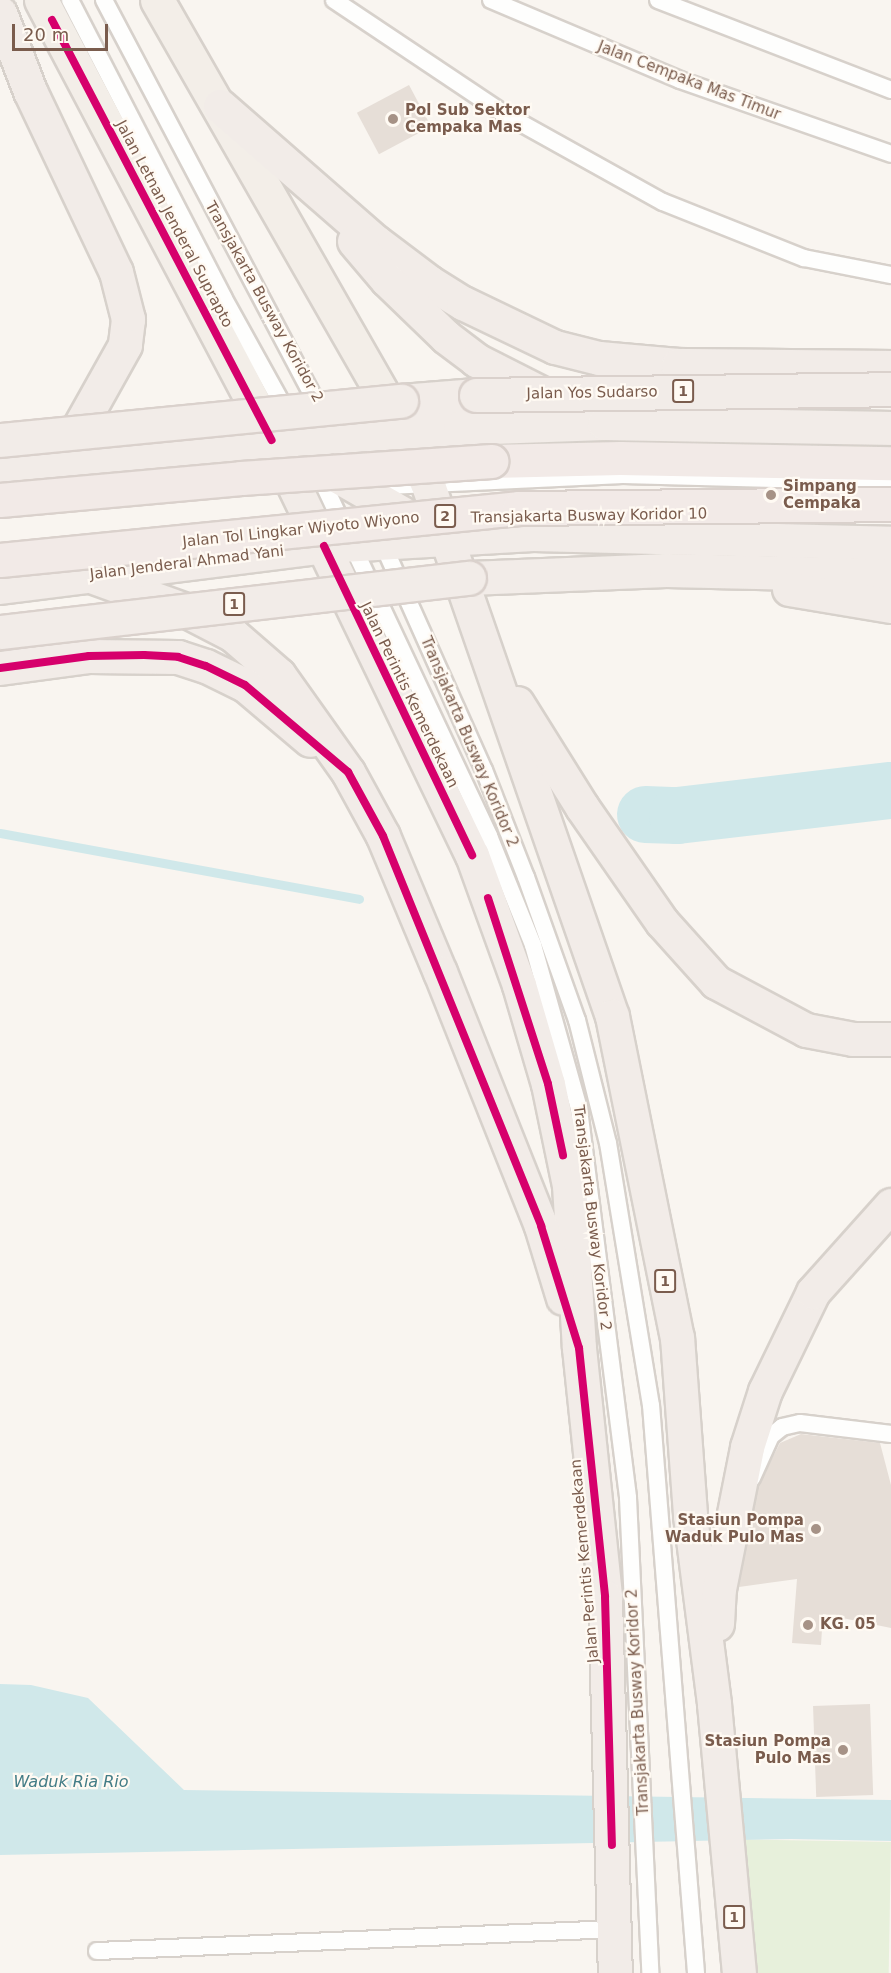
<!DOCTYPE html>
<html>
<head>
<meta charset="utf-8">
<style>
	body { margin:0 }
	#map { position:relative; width:891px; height:1973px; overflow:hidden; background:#f9f5f0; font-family:"DejaVu Sans",sans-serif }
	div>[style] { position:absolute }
	.green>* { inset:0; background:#e7f0db; transform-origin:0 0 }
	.water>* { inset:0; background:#d0e8ea }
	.stream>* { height:9px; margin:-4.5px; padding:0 4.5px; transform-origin:4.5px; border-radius:4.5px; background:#d0e8ea }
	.river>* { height:57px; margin:-28.5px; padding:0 28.5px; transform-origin:28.5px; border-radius:28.5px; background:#d0e8ea }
	.building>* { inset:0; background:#e6ded7; transform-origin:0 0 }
	.roads { filter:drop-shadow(2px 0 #d7d1cb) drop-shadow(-2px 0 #d7d1cb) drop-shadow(0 2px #d7d1cb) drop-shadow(0 -2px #d7d1cb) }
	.service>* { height:16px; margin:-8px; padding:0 8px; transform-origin:8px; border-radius:8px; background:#fefefd }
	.primary>* { height:33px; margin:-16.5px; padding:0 16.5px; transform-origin:16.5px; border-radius:16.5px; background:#f3eee8 }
	.trunk>* { height:33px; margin:-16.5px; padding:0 16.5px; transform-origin:16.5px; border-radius:16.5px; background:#f2ece8 }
	.motorway>* { height:33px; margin:-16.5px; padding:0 16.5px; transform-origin:16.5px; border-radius:16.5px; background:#f2eae7 }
	.bridges { filter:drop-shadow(2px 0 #dad1cc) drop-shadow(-2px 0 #dad1cc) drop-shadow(0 2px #dad1cc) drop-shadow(0 -2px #dad1cc) }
	.trunk-bridge>* { height:33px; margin:-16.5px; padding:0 16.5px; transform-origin:16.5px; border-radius:16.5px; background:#f2ece8 }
	.motorway-bridge>* { height:33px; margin:-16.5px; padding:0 16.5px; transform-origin:16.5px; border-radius:16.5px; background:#f2eae7 }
	.cycleway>* { height:8px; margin:-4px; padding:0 4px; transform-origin:4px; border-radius:4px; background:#d6006c }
	.dots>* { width:16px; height:16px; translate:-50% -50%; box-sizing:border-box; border:3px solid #fffaf3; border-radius:50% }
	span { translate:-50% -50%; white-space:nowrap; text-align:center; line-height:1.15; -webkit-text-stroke:4.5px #fffaf3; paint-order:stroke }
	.shield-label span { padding:2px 4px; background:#fffaf3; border:2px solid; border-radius:4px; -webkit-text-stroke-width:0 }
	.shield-label { font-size:14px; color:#7a5c4d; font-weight:700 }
	.street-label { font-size:15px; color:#7a5c4d }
	.poi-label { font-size:15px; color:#7a5c4d; font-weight:700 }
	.left { translate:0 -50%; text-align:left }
	.right { translate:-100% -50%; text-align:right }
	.water-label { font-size:16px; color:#437c86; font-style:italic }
	.scale { position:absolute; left:12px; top:24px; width:96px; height:27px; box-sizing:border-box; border:3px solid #7a5c4d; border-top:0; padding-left:8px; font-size:18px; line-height:21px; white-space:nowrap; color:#7a5c4d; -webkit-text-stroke:4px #fffaf3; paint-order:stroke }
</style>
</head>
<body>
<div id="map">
	<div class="green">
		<i style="left:726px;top:1839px;width:165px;height:135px;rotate:1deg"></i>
	</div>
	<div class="water">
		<i style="clip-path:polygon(0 1684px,31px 1685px,88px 1698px,184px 1790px,891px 1800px,891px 1841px,791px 1839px,0 1855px)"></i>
	</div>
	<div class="stream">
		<i style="left:0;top:833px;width:365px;rotate:10.4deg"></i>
	</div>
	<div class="river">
		<i style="left:645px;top:814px;width:32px;rotate:2deg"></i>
		<i style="left:677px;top:815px;width:215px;rotate:-6.7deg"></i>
	</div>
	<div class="building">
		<i style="left:409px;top:85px;width:47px;height:59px;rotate:62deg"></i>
		<i style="clip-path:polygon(801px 1434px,880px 1443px,891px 1485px,891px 1628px,823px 1614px,821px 1645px,792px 1643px,797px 1579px,739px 1587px,758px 1486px,780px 1443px)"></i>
		<i style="left:870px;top:1704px;width:91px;height:57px;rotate:88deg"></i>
	</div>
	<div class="roads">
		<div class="service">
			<i style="left:70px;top:0;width:334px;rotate:62.7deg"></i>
			<i style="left:223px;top:297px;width:136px;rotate:61deg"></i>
			<i style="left:104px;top:0;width:536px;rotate:62.19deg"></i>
			<i style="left:334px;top:0;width:201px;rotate:33.8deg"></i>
			<i style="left:501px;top:112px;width:185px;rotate:29.1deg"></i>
			<i style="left:663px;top:202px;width:152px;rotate:21.7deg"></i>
			<i style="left:804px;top:258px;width:89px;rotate:11.1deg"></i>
			<i style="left:491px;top:0;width:205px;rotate:22.9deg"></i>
			<i style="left:680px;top:80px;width:224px;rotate:19.3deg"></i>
			<i style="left:658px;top:0;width:250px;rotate:21.1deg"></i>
			<i style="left:316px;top:468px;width:407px;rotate:64.8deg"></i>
			<i style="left:489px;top:836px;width:118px;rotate:68deg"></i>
			<i style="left:533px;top:945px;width:170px;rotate:74.3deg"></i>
			<i style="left:579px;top:1109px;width:392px;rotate:82.8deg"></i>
			<i style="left:628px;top:1498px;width:476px;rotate:87.3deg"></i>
			<i style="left:366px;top:487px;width:257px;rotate:-2.7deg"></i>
			<i style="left:623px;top:475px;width:268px;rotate:1.5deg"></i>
			<i style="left:381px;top:540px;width:252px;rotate:65.9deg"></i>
			<i style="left:484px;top:770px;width:115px;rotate:68.6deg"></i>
			<i style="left:526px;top:877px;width:152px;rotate:70.4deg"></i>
			<i style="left:577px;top:1020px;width:127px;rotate:75.9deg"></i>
			<i style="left:608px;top:1143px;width:266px;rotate:80.7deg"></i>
			<i style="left:651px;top:1405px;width:570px;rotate:85.47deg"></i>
			<i style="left:752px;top:1478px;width:46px;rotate:-65.7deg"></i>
			<i style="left:771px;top:1436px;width:14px;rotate:-39deg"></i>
			<i style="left:782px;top:1427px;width:18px;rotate:-13deg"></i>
			<i style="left:800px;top:1423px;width:92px;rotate:6.9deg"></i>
			<i style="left:97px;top:1951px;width:518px;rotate:-2.43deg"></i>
		</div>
		<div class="primary">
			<i style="left:41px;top:0;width:496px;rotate:62.2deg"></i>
			<i style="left:157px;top:0;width:490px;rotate:60.2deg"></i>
		</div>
		<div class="trunk">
			<i style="left:0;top:13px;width:84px;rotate:69deg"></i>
			<i style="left:30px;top:91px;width:200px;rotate:64.6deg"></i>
			<i style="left:116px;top:272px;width:49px;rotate:75.7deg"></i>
			<i style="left:128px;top:319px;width:26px;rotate:97deg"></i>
			<i style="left:125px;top:345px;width:125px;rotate:119.2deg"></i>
			<i style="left:220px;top:106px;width:207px;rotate:41.1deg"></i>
			<i style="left:376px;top:242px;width:66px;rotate:37deg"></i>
			<i style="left:429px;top:282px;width:40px;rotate:32deg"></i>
			<i style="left:463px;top:303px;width:102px;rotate:25.6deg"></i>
			<i style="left:555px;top:347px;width:45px;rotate:14deg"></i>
			<i style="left:599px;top:358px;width:79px;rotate:5.1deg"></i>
			<i style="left:678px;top:365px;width:213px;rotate:0.5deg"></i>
			<i style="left:354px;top:241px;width:51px;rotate:49.8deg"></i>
			<i style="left:387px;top:280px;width:82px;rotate:44deg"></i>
			<i style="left:446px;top:337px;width:38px;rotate:37deg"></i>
			<i style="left:476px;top:360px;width:84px;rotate:26.9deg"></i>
			<i style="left:401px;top:401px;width:75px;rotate:-4.6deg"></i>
			<i style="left:403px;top:431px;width:60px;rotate:65.2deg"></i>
			<i style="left:428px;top:485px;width:562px;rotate:70.89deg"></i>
			<i style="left:612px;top:1016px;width:328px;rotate:78.6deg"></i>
			<i style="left:677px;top:1337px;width:179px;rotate:85.8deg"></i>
			<i style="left:690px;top:1516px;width:190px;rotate:82.7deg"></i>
			<i style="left:714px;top:1704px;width:270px;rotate:84.7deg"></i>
			<i style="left:272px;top:440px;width:461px;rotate:64.3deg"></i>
			<i style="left:472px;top:855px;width:138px;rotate:70.1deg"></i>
			<i style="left:519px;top:985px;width:103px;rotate:73.7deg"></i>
			<i style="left:548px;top:1084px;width:103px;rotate:78.3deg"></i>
			<i style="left:569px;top:1185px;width:163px;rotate:86.5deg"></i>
			<i style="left:579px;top:1348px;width:250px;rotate:84deg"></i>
			<i style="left:605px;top:1597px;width:376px;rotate:88.5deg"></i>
			<i style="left:320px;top:466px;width:122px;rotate:29.9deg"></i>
			<i style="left:0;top:467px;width:264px;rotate:-5.6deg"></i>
			<i style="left:263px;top:441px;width:197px;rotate:-3.8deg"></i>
			<i style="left:460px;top:428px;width:144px;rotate:-2deg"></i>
			<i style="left:604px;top:423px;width:287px;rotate:1deg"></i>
			<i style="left:88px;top:575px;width:103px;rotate:19.8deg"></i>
			<i style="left:185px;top:610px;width:54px;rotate:27.5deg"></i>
			<i style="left:233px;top:635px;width:61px;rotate:41deg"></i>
			<i style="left:279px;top:675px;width:119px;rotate:54.6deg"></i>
			<i style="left:348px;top:772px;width:73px;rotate:61.3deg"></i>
			<i style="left:383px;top:836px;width:147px;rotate:67.3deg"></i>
			<i style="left:440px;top:972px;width:273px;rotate:68.3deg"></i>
			<i style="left:541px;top:1226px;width:75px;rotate:73deg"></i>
			<i style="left:469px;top:578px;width:197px;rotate:-2.3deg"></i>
			<i style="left:666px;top:570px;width:225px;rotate:1.3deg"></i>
			<i style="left:0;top:587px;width:327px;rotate:-7.2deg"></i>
			<i style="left:324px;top:546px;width:209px;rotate:-3.3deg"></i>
			<i style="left:533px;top:534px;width:358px;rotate:1.4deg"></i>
			<i style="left:789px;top:589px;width:103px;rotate:9.5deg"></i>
			<i style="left:0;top:668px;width:90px;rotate:-7.7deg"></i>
			<i style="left:89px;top:656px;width:89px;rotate:0.6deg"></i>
			<i style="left:178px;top:657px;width:29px;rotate:18deg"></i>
			<i style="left:206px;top:666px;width:43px;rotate:26deg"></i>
			<i style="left:245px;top:685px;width:85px;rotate:40.2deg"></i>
			<i style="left:517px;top:703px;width:123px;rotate:58deg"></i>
			<i style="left:582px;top:807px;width:140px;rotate:55.2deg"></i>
			<i style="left:662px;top:922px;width:81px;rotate:48deg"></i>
			<i style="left:716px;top:982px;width:102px;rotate:28.1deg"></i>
			<i style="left:806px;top:1030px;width:48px;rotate:10.8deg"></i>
			<i style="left:853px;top:1039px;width:38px"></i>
			<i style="left:717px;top:1624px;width:35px;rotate:-87deg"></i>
			<i style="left:719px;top:1589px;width:145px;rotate:-78.8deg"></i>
			<i style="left:747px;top:1447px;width:59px;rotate:-72.2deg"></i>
			<i style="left:765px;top:1391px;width:110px;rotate:-64.1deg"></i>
			<i style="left:813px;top:1292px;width:117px;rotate:-48.1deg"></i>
		</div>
		<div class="motorway">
			<i style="left:491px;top:461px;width:129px;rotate:-1.3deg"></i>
			<i style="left:620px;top:458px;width:271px;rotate:1.1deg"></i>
		</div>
	</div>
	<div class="bridges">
		<div class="trunk-bridge">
			<i style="left:476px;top:395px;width:415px;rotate:-0.8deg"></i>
			<i style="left:0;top:440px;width:403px;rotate:-5.6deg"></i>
			<i style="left:0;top:632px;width:472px;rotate:-6.6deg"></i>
		</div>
		<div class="motorway-bridge">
			<i style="left:0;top:500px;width:242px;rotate:-5.2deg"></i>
			<i style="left:241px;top:478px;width:251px;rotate:-3.9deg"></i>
			<i style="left:0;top:560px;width:522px;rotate:-5.72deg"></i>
			<i style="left:519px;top:508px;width:372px;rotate:-0.6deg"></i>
		</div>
	</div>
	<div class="cycleway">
		<i style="left:52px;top:20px;width:474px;rotate:62.4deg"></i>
		<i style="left:324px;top:546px;width:343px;rotate:64.4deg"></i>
		<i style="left:0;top:668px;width:90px;rotate:-7.7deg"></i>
		<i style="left:89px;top:656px;width:55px;rotate:-1deg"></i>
		<i style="left:144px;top:655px;width:34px;rotate:3deg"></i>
		<i style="left:178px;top:657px;width:29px;rotate:18deg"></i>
		<i style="left:206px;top:666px;width:43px;rotate:26deg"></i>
		<i style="left:245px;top:685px;width:135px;rotate:40.2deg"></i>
		<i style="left:348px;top:772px;width:73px;rotate:61.3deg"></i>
		<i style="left:383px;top:836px;width:421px;rotate:67.9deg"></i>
		<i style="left:541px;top:1226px;width:128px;rotate:72.7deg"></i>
		<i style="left:579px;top:1348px;width:250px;rotate:84deg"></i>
		<i style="left:605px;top:1597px;width:248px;rotate:88.4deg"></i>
		<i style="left:488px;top:898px;width:195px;rotate:72.1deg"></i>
		<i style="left:548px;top:1084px;width:73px;rotate:78.1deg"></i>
	</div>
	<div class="dots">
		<i style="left:393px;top:119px;background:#a69286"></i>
		<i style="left:771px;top:495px;background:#a69286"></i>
		<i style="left:816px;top:1529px;background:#a69286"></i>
		<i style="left:808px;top:1625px;background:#a69286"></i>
		<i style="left:843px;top:1750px;background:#a69286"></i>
	</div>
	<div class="shield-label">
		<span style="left:683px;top:391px">1</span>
		<span style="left:445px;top:516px">2</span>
		<span style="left:234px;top:604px">1</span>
		<span style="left:665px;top:1281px">1</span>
		<span style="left:734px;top:1917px">1</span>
	</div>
	<div class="street-label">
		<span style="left:689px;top:81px;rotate:21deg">Jalan Cempaka Mas Timur</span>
		<span style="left:174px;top:224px;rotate:62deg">Jalan Letnan Jenderal Suprapto</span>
		<span style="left:264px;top:302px;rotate:61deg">Transjakarta Busway Koridor 2</span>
		<span style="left:592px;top:393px;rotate:-1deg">Jalan Yos Sudarso</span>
		<span style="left:589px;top:516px;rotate:-1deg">Transjakarta Busway Koridor 10</span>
		<span style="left:301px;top:530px;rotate:-6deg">Jalan Tol Lingkar Wiyoto Wiyono</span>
		<span style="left:187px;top:563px;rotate:-7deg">Jalan Jenderal Ahmad Yani</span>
		<span style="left:409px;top:695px;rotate:64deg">Jalan Perintis Kemerdekaan</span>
		<span style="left:469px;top:742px;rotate:67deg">Transjakarta Busway Koridor 2</span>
		<span style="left:592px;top:1218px;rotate:83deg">Transjakarta Busway Koridor 2</span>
		<span style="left:585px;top:1561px;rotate:-95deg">Jalan Perintis Kemerdekaan</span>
		<span style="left:638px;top:1702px;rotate:-93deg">Transjakarta Busway Koridor 2</span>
	</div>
	<div class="poi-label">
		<span class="left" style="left:405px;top:119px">Pol Sub Sektor<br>Cempaka Mas</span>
		<span class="left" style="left:783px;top:495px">Simpang<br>Cempaka</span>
		<span class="right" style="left:804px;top:1529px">Stasiun Pompa<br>Waduk Pulo Mas</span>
		<span class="left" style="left:820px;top:1625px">KG. 05</span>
		<span class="right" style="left:831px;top:1750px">Stasiun Pompa<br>Pulo Mas</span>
	</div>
	<div class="water-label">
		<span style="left:71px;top:1782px">Waduk Ria Rio</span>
	</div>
	<div class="scale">20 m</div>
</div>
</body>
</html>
